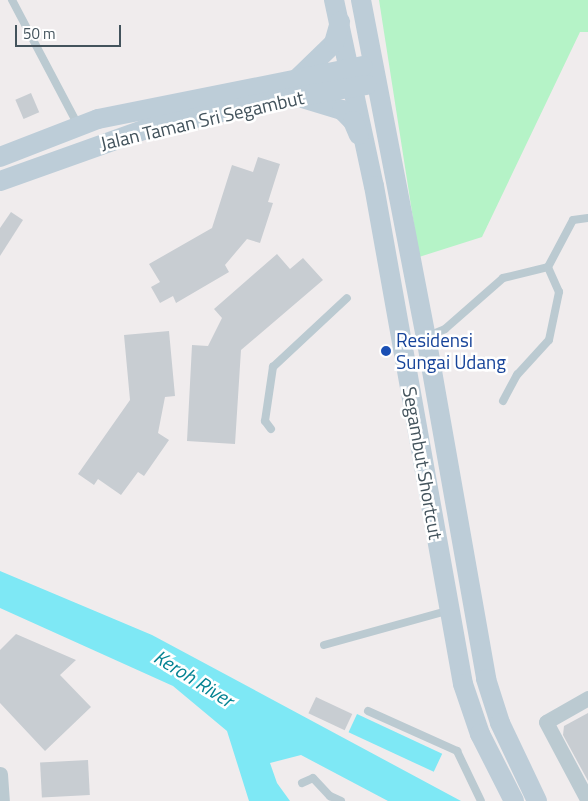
<!DOCTYPE html>
<html>
<head>
<meta charset="utf-8">
<style>
	body { margin:0 }
	#map { position:relative; width:588px; height:801px; overflow:hidden; background:#f0eced; font-family:"Titillium Web",sans-serif }
	div>[style] { position:absolute }
	.green>* { inset:0; background:#b5f3c7 }
	.water>* { inset:0; background:#7ee8f5; transform-origin:0 0 }
	.building>* { inset:0; background:#c8cdd2; transform-origin:0 0 }
	.lane>* { height:8px; margin:-4px; padding:0 4px; transform-origin:4px; border-radius:4px; background:#bbcad1 }
	.street>* { height:15px; margin:-7.5px; padding:0 7.5px; transform-origin:7.5px; border-radius:7.5px; background:#bbcad1 }
	.secondary>* { height:20px; margin:-10px; padding:0 10px; transform-origin:10px; border-radius:10px; background:#bdcdd8 }
	.dots>* { width:14px; height:14px; translate:-50% -50%; box-sizing:border-box; border:2px solid #fff; border-radius:50% }
	span { translate:-50% -50%; white-space:nowrap; text-align:center; line-height:1.15; -webkit-text-stroke:5px #fff; paint-order:stroke }
	.street-label { font-size:19px; color:#43535c }
	.transit-label { font-size:19px; color:#164399 }
	.left { translate:0 -50%; text-align:left }
	.water-label { font-size:20px; color:#038392; font-style:italic }
	.scale { position:absolute; left:15px; top:25px; width:106px; height:22px; box-sizing:border-box; border:2px solid #43535c; border-top:0; padding-left:6px; font-size:15px; line-height:18px; white-space:nowrap; color:#43535c; -webkit-text-stroke:4px #fff; paint-order:stroke }
</style>
</head>
<body>
<div id="map">
	<div class="green">
		<i style="clip-path:polygon(379px 0,588px 0,588px 32px,580px 32px,482px 237px,419px 257px)"></i>
	</div>
	<div class="water">
		<i style="clip-path:polygon(0 571px,152px 635px,461px 801px,388px 801px,301px 755px,270px 763px,277px 783px,290px 801px,249px 801px,227px 731px,173px 686px,0 608px)"></i>
		<i style="left:357px;top:714px;width:94px;height:20px;rotate:25deg"></i>
	</div>
	<div class="building">
		<i style="left:31px;top:93px;width:21px;height:17px;rotate:67deg"></i>
		<i style="clip-path:polygon(258px 157px,280px 164px,268px 202px,273px 203px,260px 243px,247px 239px,225px 265px,229px 272px,176px 303px,173px 296px,160px 303px,151px 287px,160px 282px,149px 264px,212px 228px,232px 165px,253px 172px)"></i>
		<i style="clip-path:polygon(11px 212px,23px 220px,0 256px,0 228px)"></i>
		<i style="clip-path:polygon(277px 254px,290px 269px,303px 258px,323px 280px,241px 350px,235px 444px,187px 441px,192px 345px,208px 346px,222px 318px,214px 309px)"></i>
		<i style="clip-path:polygon(169px 331px,175px 396px,165px 397px,158px 433px,169px 440px,144px 476px,138px 472px,121px 495px,98px 479px,94px 485px,78px 474px,130px 400px,124px 335px)"></i>
		<i style="clip-path:polygon(16px 634px,76px 660px,60px 675px,91px 707px,45px 751px,0 703px,0 650px)"></i>
		<i style="left:316px;top:697px;width:40px;height:18px;rotate:25deg"></i>
		<i style="clip-path:polygon(588px 713px,588px 781px,563px 735px,564px 726px)"></i>
		<i style="left:88px;top:760px;width:35px;height:48px;rotate:87deg"></i>
	</div>
	<div class="lane">
		<i style="left:12px;top:0;width:141px;rotate:62.2deg"></i>
		<i style="left:428px;top:336px;width:18px;rotate:-22deg"></i>
		<i style="left:445px;top:329px;width:77px;rotate:-41.3deg"></i>
		<i style="left:503px;top:278px;width:46px;rotate:-13.7deg"></i>
		<i style="left:548px;top:267px;width:53px;rotate:-62deg"></i>
		<i style="left:573px;top:220px;width:15px;rotate:-8deg"></i>
		<i style="left:503px;top:401px;width:30px;rotate:-62deg"></i>
		<i style="left:517px;top:375px;width:47px;rotate:-47.6deg"></i>
		<i style="left:549px;top:340px;width:49px;rotate:-78.2deg"></i>
		<i style="left:559px;top:292px;width:27px;rotate:-114deg"></i>
		<i style="left:271px;top:429px;width:10px;rotate:-127deg"></i>
		<i style="left:265px;top:421px;width:55px;rotate:-81.6deg"></i>
		<i style="left:273px;top:367px;width:101px;rotate:-43deg"></i>
		<i style="left:324px;top:645px;width:131px;rotate:-15.5deg"></i>
		<i style="left:368px;top:711px;width:98px;rotate:24.2deg"></i>
		<i style="left:457px;top:751px;width:55px;rotate:64.4deg"></i>
		<i style="left:302px;top:783px;width:12px;rotate:-24deg"></i>
		<i style="left:313px;top:778px;width:25px;rotate:47deg"></i>
		<i style="left:330px;top:796px;width:12px;rotate:24deg"></i>
	</div>
	<div class="street">
		<i style="left:588px;top:698px;width:48px;rotate:150.3deg"></i>
		<i style="left:546px;top:722px;width:89px;rotate:62deg"></i>
		<i style="left:0;top:774px;width:27px;rotate:86deg"></i>
	</div>
	<div class="secondary">
		<i style="left:334px;top:0;width:190px;rotate:77.9deg"></i>
		<i style="left:374px;top:186px;width:506px;rotate:79.87deg"></i>
		<i style="left:463px;top:684px;width:53px;rotate:71.2deg"></i>
		<i style="left:480px;top:734px;width:75px;rotate:63.1deg"></i>
		<i style="left:361px;top:0;width:343px;rotate:79.1deg"></i>
		<i style="left:426px;top:337px;width:347px;rotate:80deg"></i>
		<i style="left:486px;top:679px;width:46px;rotate:72.3deg"></i>
		<i style="left:500px;top:723px;width:86px;rotate:64.6deg"></i>
		<i style="left:296px;top:80px;width:53px;rotate:-44.2deg"></i>
		<i style="left:334px;top:43px;width:22px;rotate:-74deg"></i>
		<i style="left:302px;top:98px;width:42px;rotate:16.7deg"></i>
		<i style="left:342px;top:110px;width:16px;rotate:45deg"></i>
		<i style="left:353px;top:121px;width:15px;rotate:67deg"></i>
		<i style="left:0;top:157px;width:105px;rotate:-21.2deg"></i>
		<i style="left:98px;top:119px;width:270px;rotate:-11.3deg"></i>
		<i style="left:0;top:181px;width:155px;rotate:-19.6deg"></i>
		<i style="left:146px;top:129px;width:129px;rotate:-12.5deg"></i>
		<i style="left:272px;top:101px;width:96px;rotate:-9.6deg"></i>
	</div>
	<div class="dots">
		<i style="left:386px;top:351px;background:#1a4fb4"></i>
	</div>
	<div class="street-label">
		<span style="left:202px;top:120px;rotate:-13deg">Jalan Taman Sri Segambut</span>
		<span style="left:423px;top:463px;rotate:80deg">Segambut Shortcut</span>
	</div>
	<div class="transit-label">
		<span class="left" style="left:396px;top:351px">Residensi<br>Sungai Udang</span>
	</div>
	<div class="water-label">
		<span style="left:194px;top:678px;rotate:32deg">Keroh River</span>
	</div>
	<div class="scale">50 m</div>
</div>
</body>
</html>
